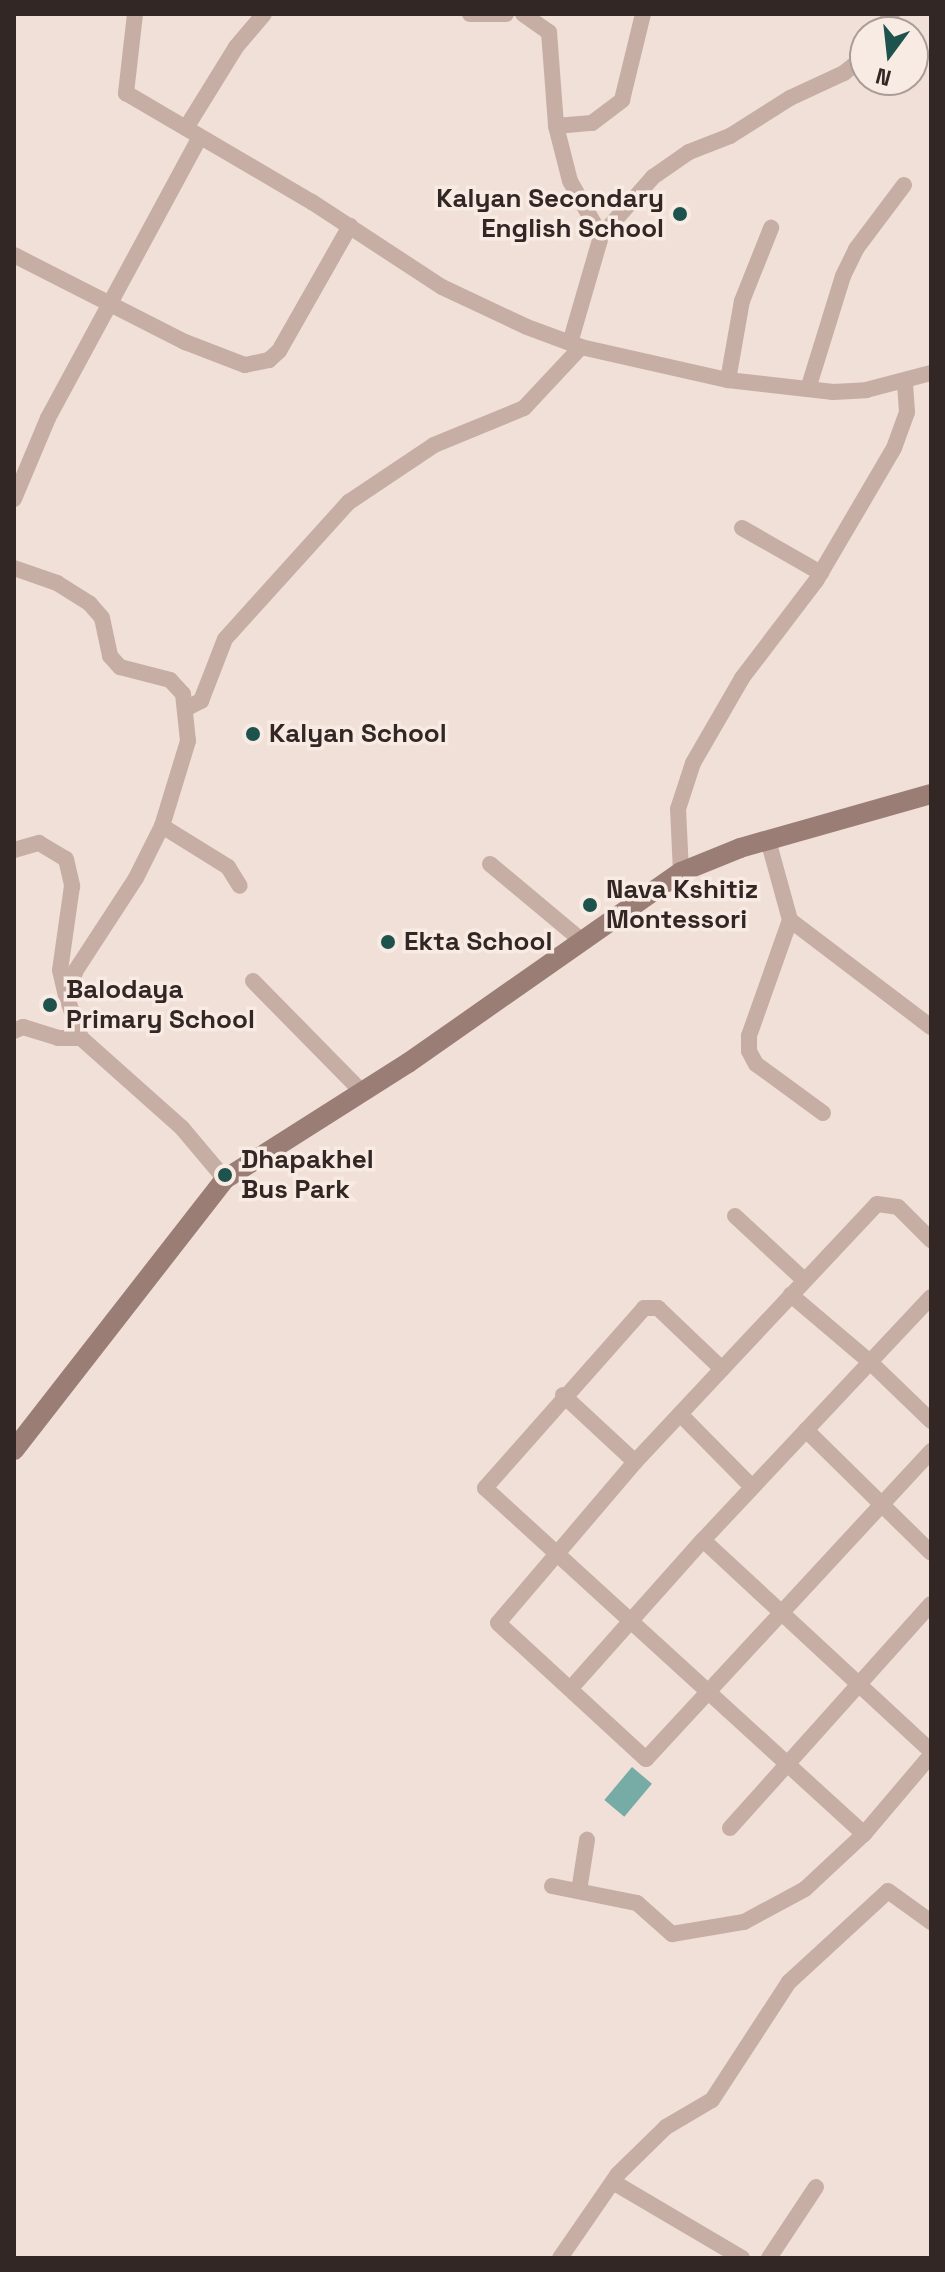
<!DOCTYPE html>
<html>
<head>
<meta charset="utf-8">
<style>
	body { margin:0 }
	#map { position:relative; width:945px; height:2272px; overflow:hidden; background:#f0e0d7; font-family:"Space Grotesk",sans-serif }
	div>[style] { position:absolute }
	.water>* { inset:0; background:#77aba6; transform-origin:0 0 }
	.minor>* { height:16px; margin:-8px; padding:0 8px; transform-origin:8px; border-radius:8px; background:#c7aea4 }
	.secondary>* { height:20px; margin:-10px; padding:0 10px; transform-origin:10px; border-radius:10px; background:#9a7d75 }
	.dots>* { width:22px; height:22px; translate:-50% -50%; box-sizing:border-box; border:4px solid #f8ebe3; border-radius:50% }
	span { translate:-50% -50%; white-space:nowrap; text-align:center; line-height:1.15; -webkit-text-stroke:7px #f8ebe3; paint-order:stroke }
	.poi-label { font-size:26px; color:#322725; font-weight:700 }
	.right { translate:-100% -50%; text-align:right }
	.left { translate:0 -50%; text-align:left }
	.frame { position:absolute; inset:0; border:16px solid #322725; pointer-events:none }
	.north { position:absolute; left:849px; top:16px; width:80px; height:80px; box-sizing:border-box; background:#f8ebe3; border:2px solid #a99d97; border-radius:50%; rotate:195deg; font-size:22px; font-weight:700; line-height:32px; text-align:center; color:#322725 }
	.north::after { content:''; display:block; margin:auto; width:28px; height:36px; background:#1d524d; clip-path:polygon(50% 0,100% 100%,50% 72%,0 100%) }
</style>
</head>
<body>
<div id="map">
	<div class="water">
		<i style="left:632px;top:1767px;width:26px;height:43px;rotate:40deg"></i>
	</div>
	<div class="minor">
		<i style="left:135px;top:14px;width:80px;rotate:96.5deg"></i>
		<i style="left:126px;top:93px;width:216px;rotate:30.4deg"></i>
		<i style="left:312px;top:202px;width:155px;rotate:33.2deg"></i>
		<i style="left:442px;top:287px;width:94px;rotate:25.2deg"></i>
		<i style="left:527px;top:327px;width:58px;rotate:20.3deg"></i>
		<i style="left:581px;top:347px;width:151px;rotate:12.7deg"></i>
		<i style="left:728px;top:380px;width:106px;rotate:6.5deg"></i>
		<i style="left:833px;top:392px;width:33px;rotate:-3deg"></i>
		<i style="left:866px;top:390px;width:67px;rotate:-14.7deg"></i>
		<i style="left:470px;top:14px;width:36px"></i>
		<i style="left:523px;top:14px;width:32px;rotate:35deg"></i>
		<i style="left:549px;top:32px;width:94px;rotate:85.7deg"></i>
		<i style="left:878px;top:32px;width:23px;rotate:-52deg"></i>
		<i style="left:186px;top:128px;width:95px;rotate:-58.3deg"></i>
		<i style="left:236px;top:47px;width:43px;rotate:-49.7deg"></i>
		<i style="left:601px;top:236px;width:63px;rotate:-119.4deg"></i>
		<i style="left:570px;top:181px;width:57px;rotate:-104.3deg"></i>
		<i style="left:556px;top:126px;width:36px;rotate:-5deg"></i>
		<i style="left:592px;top:123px;width:38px;rotate:-37deg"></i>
		<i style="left:622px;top:100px;width:89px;rotate:-76.3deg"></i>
		<i style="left:14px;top:255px;width:192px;rotate:27deg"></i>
		<i style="left:185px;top:342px;width:64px;rotate:21deg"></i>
		<i style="left:245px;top:365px;width:25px;rotate:-12deg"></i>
		<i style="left:269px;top:360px;width:13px;rotate:-42deg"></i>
		<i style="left:279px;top:351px;width:144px;rotate:-60.4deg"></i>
		<i style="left:570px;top:343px;width:111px;rotate:-73.8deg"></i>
		<i style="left:601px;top:236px;width:79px;rotate:-48.6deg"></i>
		<i style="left:653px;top:177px;width:44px;rotate:-34.8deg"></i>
		<i style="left:689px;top:152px;width:44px;rotate:-21.3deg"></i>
		<i style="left:730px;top:136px;width:71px;rotate:-32.3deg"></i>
		<i style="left:790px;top:98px;width:60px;rotate:-24.8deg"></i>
		<i style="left:844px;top:73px;width:27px;rotate:-39deg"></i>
		<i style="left:728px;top:380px;width:80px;rotate:-80deg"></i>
		<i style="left:742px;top:301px;width:79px;rotate:-68.3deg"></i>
		<i style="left:808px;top:389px;width:118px;rotate:-72.8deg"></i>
		<i style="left:843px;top:276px;width:30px;rotate:-64deg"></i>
		<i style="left:856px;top:249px;width:80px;rotate:-53.1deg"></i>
		<i style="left:14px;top:499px;width:88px;rotate:-67.2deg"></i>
		<i style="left:48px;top:418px;width:319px;rotate:-61.6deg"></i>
		<i style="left:742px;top:528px;width:91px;rotate:29.7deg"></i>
		<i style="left:14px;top:568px;width:46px;rotate:19.2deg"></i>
		<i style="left:57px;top:583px;width:39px;rotate:32deg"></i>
		<i style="left:90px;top:604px;width:18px;rotate:49deg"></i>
		<i style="left:102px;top:618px;width:39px;rotate:78deg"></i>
		<i style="left:110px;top:656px;width:15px;rotate:48deg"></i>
		<i style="left:120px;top:667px;width:52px;rotate:14.6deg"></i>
		<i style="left:170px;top:680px;width:19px;rotate:47deg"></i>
		<i style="left:183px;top:694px;width:47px;rotate:83.9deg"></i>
		<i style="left:188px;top:741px;width:89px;rotate:107deg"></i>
		<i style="left:162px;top:826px;width:58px;rotate:116.6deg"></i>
		<i style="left:136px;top:878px;width:110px;rotate:123.1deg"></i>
		<i style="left:76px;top:970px;width:27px;rotate:112deg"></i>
		<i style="left:66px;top:995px;width:46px;rotate:70.8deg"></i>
		<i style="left:81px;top:1038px;width:135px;rotate:41.7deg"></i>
		<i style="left:182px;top:1128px;width:67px;rotate:49.9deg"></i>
		<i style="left:187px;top:708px;width:16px;rotate:-27deg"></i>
		<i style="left:201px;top:701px;width:66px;rotate:-68.8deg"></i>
		<i style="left:225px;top:639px;width:185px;rotate:-47.9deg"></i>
		<i style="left:349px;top:502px;width:102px;rotate:-33.8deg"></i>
		<i style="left:434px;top:445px;width:97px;rotate:-22.3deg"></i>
		<i style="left:524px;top:408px;width:83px;rotate:-46.9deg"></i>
		<i style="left:162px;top:826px;width:78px;rotate:31.8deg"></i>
		<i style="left:228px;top:867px;width:22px;rotate:58deg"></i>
		<i style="left:768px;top:840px;width:83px;rotate:74.6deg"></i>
		<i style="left:14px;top:850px;width:26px;rotate:-16deg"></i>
		<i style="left:39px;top:843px;width:31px;rotate:31deg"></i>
		<i style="left:66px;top:859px;width:28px;rotate:77deg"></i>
		<i style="left:72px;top:886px;width:85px;rotate:98.1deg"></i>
		<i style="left:60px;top:970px;width:26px;rotate:77deg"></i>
		<i style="left:490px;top:864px;width:120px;rotate:39.9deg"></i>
		<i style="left:681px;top:872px;width:63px;rotate:-92.7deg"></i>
		<i style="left:678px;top:809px;width:48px;rotate:-71.9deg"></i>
		<i style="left:693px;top:763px;width:98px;rotate:-60deg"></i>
		<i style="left:742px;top:678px;width:122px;rotate:-52.7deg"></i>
		<i style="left:816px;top:581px;width:154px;rotate:-59.6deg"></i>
		<i style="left:894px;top:448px;width:38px;rotate:-70deg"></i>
		<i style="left:907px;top:412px;width:30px;rotate:-94deg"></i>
		<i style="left:790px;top:920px;width:123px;rotate:109.5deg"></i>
		<i style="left:749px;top:1036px;width:15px;rotate:90deg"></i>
		<i style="left:749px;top:1051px;width:15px;rotate:62deg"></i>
		<i style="left:756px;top:1064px;width:83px;rotate:36.2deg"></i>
		<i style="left:790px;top:920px;width:177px;rotate:37.2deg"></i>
		<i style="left:253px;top:981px;width:156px;rotate:45.5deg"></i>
		<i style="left:14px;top:1031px;width:10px;rotate:-24deg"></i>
		<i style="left:23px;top:1027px;width:37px;rotate:17deg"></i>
		<i style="left:58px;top:1038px;width:23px"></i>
		<i style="left:735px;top:1216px;width:94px;rotate:42.8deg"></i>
		<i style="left:931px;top:1297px;width:89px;rotate:133.2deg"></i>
		<i style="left:870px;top:1362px;width:85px;rotate:44deg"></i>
		<i style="left:722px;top:1369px;width:127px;rotate:133.1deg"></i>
		<i style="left:635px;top:1462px;width:211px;rotate:130.4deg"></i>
		<i style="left:498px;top:1623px;width:201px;rotate:42.6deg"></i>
		<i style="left:646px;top:1759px;width:420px;rotate:-47.2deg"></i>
		<i style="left:563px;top:1395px;width:98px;rotate:42.9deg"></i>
		<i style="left:680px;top:1414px;width:101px;rotate:45.4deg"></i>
		<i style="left:806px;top:1430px;width:175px;rotate:44.5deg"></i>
		<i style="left:703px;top:1540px;width:244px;rotate:-46.8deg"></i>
		<i style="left:870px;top:1362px;width:104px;rotate:-139.7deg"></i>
		<i style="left:571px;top:1688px;width:198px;rotate:-48.3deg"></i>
		<i style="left:703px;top:1540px;width:311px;rotate:42.8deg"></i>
		<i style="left:730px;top:1828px;width:301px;rotate:-48.1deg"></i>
		<i style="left:864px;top:1834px;width:513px;rotate:-137.61deg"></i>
		<i style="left:485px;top:1488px;width:240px;rotate:-48.5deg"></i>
		<i style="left:644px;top:1308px;width:14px"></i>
		<i style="left:658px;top:1308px;width:88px;rotate:43.6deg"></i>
		<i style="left:722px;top:1369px;width:226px;rotate:-46.8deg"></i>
		<i style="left:877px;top:1204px;width:21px;rotate:8deg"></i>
		<i style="left:898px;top:1207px;width:47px;rotate:45deg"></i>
		<i style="left:552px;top:1886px;width:87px;rotate:11.3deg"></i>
		<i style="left:637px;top:1903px;width:47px;rotate:41.5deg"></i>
		<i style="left:672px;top:1934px;width:73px;rotate:-9.5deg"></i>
		<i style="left:744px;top:1922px;width:69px;rotate:-28.4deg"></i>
		<i style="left:805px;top:1889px;width:81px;rotate:-43deg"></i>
		<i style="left:864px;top:1834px;width:104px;rotate:-49.7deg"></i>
		<i style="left:579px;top:1891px;width:52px;rotate:-81.1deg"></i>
		<i style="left:613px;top:2182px;width:150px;rotate:30.5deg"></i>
		<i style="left:560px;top:2258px;width:102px;rotate:-55.4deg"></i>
		<i style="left:618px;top:2174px;width:67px;rotate:-44.4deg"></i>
		<i style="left:666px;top:2127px;width:53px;rotate:-30.4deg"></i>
		<i style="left:712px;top:2100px;width:141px;rotate:-56.9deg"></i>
		<i style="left:789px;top:1982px;width:134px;rotate:-42.6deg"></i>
		<i style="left:888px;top:1891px;width:53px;rotate:35.8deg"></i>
		<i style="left:769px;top:2258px;width:85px;rotate:-56.5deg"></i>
	</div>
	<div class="secondary">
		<i style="left:14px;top:1450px;width:343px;rotate:-52.1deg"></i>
		<i style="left:225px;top:1179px;width:217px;rotate:-32.4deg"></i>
		<i style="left:408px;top:1063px;width:333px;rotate:-35deg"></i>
		<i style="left:681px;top:872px;width:64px;rotate:-22.1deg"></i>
		<i style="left:740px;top:848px;width:198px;rotate:-15.8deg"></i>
	</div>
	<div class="dots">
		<i style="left:680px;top:214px;background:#1d524d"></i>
		<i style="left:253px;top:734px;background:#1d524d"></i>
		<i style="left:590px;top:905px;background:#1d524d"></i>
		<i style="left:388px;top:942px;background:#1d524d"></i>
		<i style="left:50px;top:1005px;background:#1d524d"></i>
		<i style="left:225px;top:1175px;background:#1d524d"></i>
	</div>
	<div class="poi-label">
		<span class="right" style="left:664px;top:214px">Kalyan Secondary<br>English School</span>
		<span class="left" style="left:269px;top:734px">Kalyan School</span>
		<span class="left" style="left:606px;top:905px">Nava Kshitiz<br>Montessori</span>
		<span class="left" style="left:404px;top:942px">Ekta School</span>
		<span class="left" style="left:66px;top:1005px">Balodaya<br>Primary School</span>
		<span class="left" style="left:241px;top:1175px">Dhapakhel<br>Bus Park</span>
	</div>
	<div class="frame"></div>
	<div class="north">N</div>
</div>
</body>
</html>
